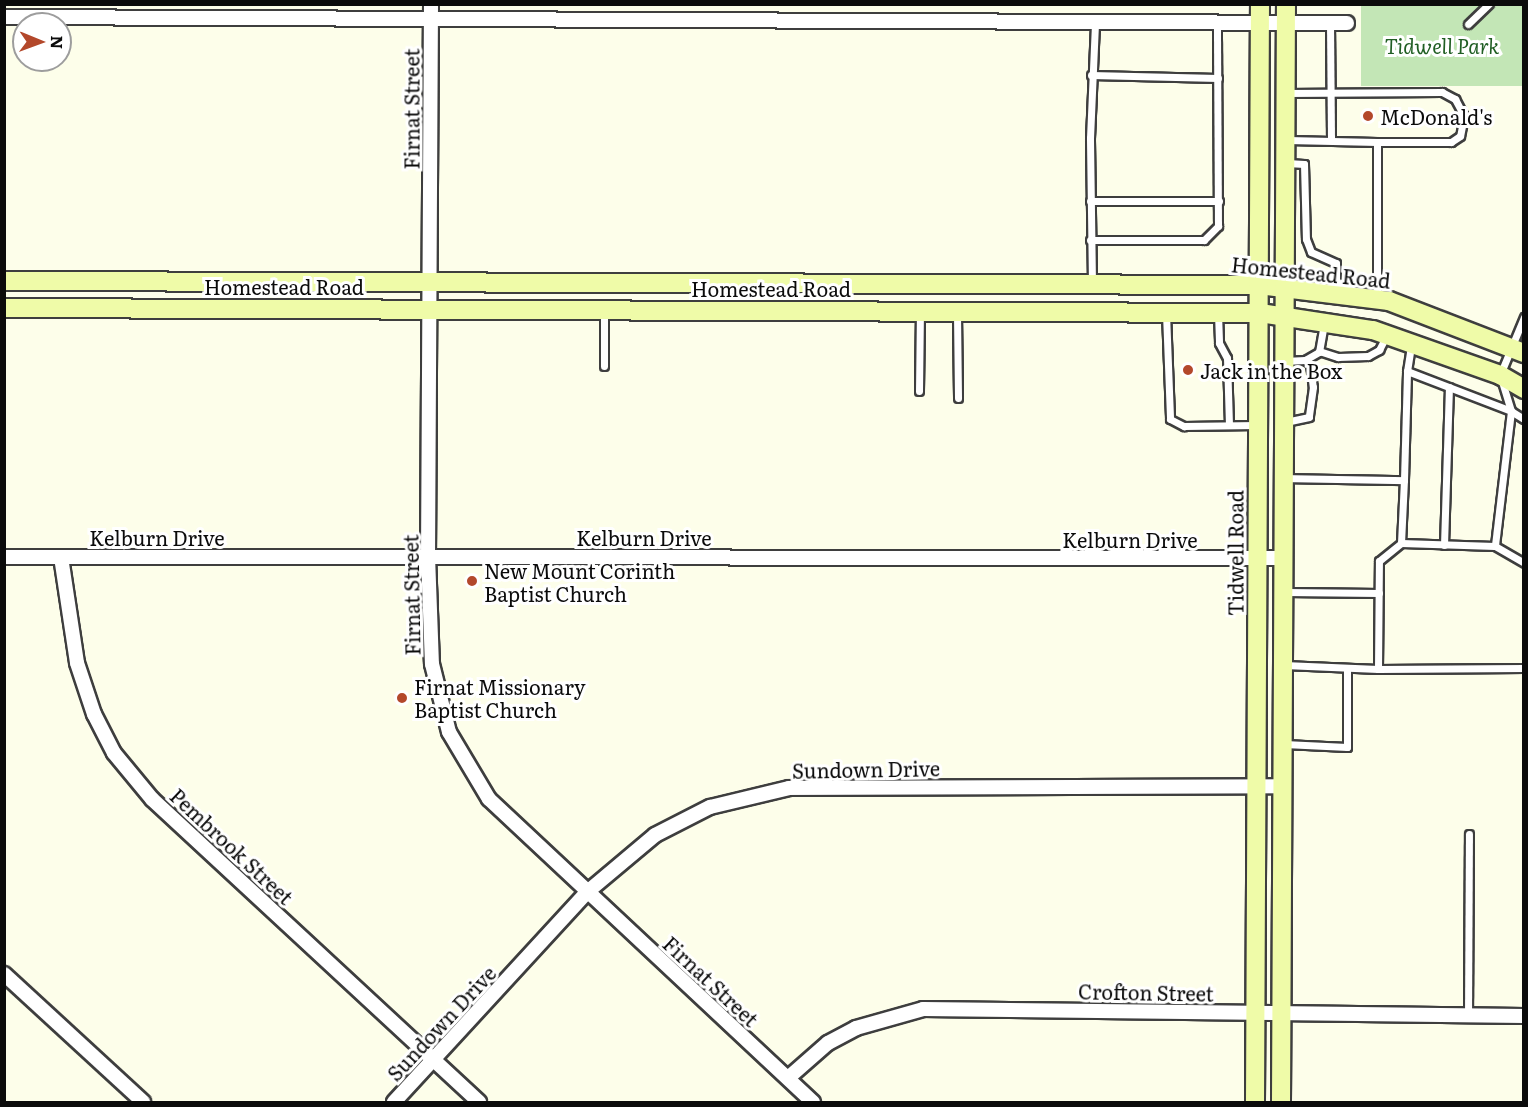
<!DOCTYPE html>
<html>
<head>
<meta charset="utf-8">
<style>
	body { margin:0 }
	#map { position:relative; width:1528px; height:1107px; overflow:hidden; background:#fdfeea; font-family:Literata,serif }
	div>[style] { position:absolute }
	.green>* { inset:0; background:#c3e6b6; transform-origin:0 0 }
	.roads { filter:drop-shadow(2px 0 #3e3e3e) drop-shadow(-2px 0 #3e3e3e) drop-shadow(0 2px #3e3e3e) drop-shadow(0 -2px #3e3e3e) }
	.lane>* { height:7px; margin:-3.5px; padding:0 3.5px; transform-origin:3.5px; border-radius:3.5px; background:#fff }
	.street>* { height:14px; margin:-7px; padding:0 7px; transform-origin:7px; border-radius:7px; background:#fff }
	.secondary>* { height:18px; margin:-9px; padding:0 9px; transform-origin:9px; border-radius:9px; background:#effba8 }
	.dots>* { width:16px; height:16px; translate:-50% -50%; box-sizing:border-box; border:3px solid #fff; border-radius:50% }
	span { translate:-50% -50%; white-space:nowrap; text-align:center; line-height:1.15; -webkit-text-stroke:6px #fff; paint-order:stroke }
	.park-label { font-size:20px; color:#205e23; font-style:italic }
	.street-label { font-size:20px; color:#0b0b0b }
	.poi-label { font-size:20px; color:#0b0b0b }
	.left { translate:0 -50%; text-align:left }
	.frame { position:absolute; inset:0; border:6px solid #0b0b0b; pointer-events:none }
	.north { position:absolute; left:12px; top:12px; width:60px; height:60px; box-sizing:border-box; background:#fff; border:2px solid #9d9d9d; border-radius:50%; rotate:91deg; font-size:16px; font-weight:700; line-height:24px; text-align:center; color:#0b0b0b }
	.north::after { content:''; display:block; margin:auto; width:21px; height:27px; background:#b3482b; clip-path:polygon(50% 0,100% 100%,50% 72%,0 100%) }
</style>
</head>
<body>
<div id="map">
	<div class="green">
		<i style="left:1361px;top:5px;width:162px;height:81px"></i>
	</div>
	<div class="roads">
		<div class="lane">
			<i style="left:1330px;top:23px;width:117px;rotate:89.5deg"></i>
			<i style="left:1468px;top:24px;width:29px;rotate:-44deg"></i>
			<i style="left:1091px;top:75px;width:127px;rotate:1.4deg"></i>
			<i style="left:1286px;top:93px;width:156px;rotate:-0.4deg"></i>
			<i style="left:1442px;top:92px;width:15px;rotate:28deg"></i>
			<i style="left:1455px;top:99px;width:19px;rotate:62deg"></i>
			<i style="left:1464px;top:116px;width:20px;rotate:101deg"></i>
			<i style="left:1460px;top:136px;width:11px;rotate:146deg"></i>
			<i style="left:1451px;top:142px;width:74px;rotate:180deg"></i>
			<i style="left:1377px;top:142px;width:155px;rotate:90deg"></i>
			<i style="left:1287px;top:140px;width:90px;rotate:1.3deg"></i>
			<i style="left:1287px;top:163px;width:17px;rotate:3deg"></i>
			<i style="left:1304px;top:164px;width:75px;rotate:88.5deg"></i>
			<i style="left:1306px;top:239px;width:14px;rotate:69deg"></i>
			<i style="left:1311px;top:252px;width:27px;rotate:24deg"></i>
			<i style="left:1336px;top:263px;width:29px;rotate:90deg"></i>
			<i style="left:1090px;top:201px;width:129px"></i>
			<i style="left:1090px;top:240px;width:114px"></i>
			<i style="left:1204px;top:240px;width:20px;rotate:-45deg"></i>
			<i style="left:1218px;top:226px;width:203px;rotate:-90.3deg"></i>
			<i style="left:1092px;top:283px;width:145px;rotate:-90.8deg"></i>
			<i style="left:1090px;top:138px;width:116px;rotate:-87.5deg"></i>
			<i style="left:604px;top:311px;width:55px;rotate:90deg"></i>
			<i style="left:1166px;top:313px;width:106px;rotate:87.8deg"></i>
			<i style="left:1170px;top:419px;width:16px;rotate:27deg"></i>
			<i style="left:1184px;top:426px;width:73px;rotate:-0.8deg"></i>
			<i style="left:1218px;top:313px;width:30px;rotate:88deg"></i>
			<i style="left:1219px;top:343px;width:17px;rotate:62deg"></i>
			<i style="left:1227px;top:358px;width:67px;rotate:88.3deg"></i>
			<i style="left:957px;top:314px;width:84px;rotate:89.3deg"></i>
			<i style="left:1524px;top:317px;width:63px;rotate:112.5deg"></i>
			<i style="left:1500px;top:375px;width:38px;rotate:73deg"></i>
			<i style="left:1511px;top:411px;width:15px;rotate:32deg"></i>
			<i style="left:1411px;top:346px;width:25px;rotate:99deg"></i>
			<i style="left:1407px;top:371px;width:111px;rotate:21deg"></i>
			<i style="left:1511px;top:411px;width:136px;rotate:96.8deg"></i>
			<i style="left:1319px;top:351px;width:20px;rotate:18deg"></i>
			<i style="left:1338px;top:357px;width:30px;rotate:-2deg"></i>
			<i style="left:1368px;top:356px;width:13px;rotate:-29deg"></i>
			<i style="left:1379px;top:350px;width:16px;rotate:-63deg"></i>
			<i style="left:1305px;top:360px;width:16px;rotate:-30deg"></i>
			<i style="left:1319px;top:352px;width:29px;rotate:-80deg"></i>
			<i style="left:1284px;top:361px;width:21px;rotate:-3deg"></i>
			<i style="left:1305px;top:360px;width:6px;rotate:39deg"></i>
			<i style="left:1310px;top:364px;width:23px;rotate:83deg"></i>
			<i style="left:1313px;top:387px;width:30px;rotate:98deg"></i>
			<i style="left:1309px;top:417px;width:24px;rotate:168deg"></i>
			<i style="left:919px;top:391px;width:77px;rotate:-89.3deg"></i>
			<i style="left:1284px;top:478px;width:120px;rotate:1deg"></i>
			<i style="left:1404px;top:480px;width:109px;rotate:-88.4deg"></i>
			<i style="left:1401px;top:543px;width:94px;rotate:1.8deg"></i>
			<i style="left:1495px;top:546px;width:34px;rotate:30deg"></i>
			<i style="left:1444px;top:545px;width:158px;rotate:-88.2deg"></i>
			<i style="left:1285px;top:592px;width:94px;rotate:0.6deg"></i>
			<i style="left:1284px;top:665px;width:94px;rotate:2.4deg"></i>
			<i style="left:1378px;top:669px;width:146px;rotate:-0.4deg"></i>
			<i style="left:1378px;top:669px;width:108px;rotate:-89.5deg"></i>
			<i style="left:1379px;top:561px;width:28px;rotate:-39deg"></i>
			<i style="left:1401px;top:543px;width:63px;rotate:-87.3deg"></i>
			<i style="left:1284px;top:744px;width:63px;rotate:2.7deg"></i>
			<i style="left:1347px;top:747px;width:79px;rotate:-90deg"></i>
			<i style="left:1468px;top:1017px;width:183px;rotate:-89.7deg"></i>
		</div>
		<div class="street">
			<i style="left:431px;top:4px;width:552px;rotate:90.31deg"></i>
			<i style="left:428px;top:556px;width:108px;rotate:87.9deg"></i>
			<i style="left:432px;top:664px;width:70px;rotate:76deg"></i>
			<i style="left:449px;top:732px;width:78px;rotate:59.2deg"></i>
			<i style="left:489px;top:799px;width:444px;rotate:43.1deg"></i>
			<i style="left:4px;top:17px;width:1343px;rotate:0.26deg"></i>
			<i style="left:4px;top:557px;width:1279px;rotate:0.04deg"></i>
			<i style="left:61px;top:557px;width:107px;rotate:81.4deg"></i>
			<i style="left:77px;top:663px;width:54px;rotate:71.6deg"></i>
			<i style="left:94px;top:714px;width:44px;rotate:62.9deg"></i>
			<i style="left:114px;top:753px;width:60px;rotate:50.4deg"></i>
			<i style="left:152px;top:799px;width:446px;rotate:42.8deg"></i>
			<i style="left:4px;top:974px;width:189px;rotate:42.6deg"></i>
			<i style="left:788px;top:1078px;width:53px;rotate:-41.2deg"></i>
			<i style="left:828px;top:1043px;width:32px;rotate:-28deg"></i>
			<i style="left:856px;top:1028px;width:70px;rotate:-15.8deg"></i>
			<i style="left:923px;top:1009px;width:601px;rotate:0.67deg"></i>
			<i style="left:394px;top:1102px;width:284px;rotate:-47.4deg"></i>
			<i style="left:586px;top:893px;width:90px;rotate:-40deg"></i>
			<i style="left:655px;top:835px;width:62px;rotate:-27deg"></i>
			<i style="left:710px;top:807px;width:81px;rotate:-13.5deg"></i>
			<i style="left:789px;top:788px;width:492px;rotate:-0.2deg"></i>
		</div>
		<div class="secondary">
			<i style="left:4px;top:281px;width:1255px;rotate:0.18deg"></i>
			<i style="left:1259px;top:285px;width:131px;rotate:7deg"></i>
			<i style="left:1389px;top:301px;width:145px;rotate:21.1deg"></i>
			<i style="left:4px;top:308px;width:1256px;rotate:0.23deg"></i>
			<i style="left:1260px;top:313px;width:114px;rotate:8.6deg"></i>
			<i style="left:1373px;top:330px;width:135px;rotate:19.5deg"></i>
			<i style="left:1500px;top:375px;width:28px;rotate:30deg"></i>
			<i style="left:1255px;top:1102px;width:1098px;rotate:-89.74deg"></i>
			<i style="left:1281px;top:1102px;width:1098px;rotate:-89.74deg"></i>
		</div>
	</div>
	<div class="dots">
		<i style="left:1368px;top:116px;background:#b3482b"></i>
		<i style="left:1188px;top:370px;background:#b3482b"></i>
		<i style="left:472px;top:581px;background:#b3482b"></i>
		<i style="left:402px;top:698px;background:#b3482b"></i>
	</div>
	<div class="park-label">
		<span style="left:1442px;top:45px">Tidwell Park</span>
	</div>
	<div class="street-label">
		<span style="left:411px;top:109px;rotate:-90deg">Firnat Street</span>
		<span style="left:1311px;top:272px;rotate:6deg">Homestead Road</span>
		<span style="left:284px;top:286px">Homestead Road</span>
		<span style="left:771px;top:288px">Homestead Road</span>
		<span style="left:157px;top:537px">Kelburn Drive</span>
		<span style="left:644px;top:537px">Kelburn Drive</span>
		<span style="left:1130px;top:539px">Kelburn Drive</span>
		<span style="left:1235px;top:553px;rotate:-90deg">Tidwell Road</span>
		<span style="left:411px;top:595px;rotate:-91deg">Firnat Street</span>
		<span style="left:866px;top:769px;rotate:-1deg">Sundown Drive</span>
		<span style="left:232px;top:846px;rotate:43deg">Pembrook Street</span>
		<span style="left:711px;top:981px;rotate:43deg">Firnat Street</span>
		<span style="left:1146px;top:992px;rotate:1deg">Crofton Street</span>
		<span style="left:441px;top:1023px;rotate:-47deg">Sundown Drive</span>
	</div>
	<div class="poi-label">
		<span class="left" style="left:1380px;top:116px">McDonald's</span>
		<span class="left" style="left:1200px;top:370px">Jack in the Box</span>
		<span class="left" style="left:484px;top:582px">New Mount Corinth<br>Baptist Church</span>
		<span class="left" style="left:414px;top:698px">Firnat Missionary<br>Baptist Church</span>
	</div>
	<div class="frame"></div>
	<div class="north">N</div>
</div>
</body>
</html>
